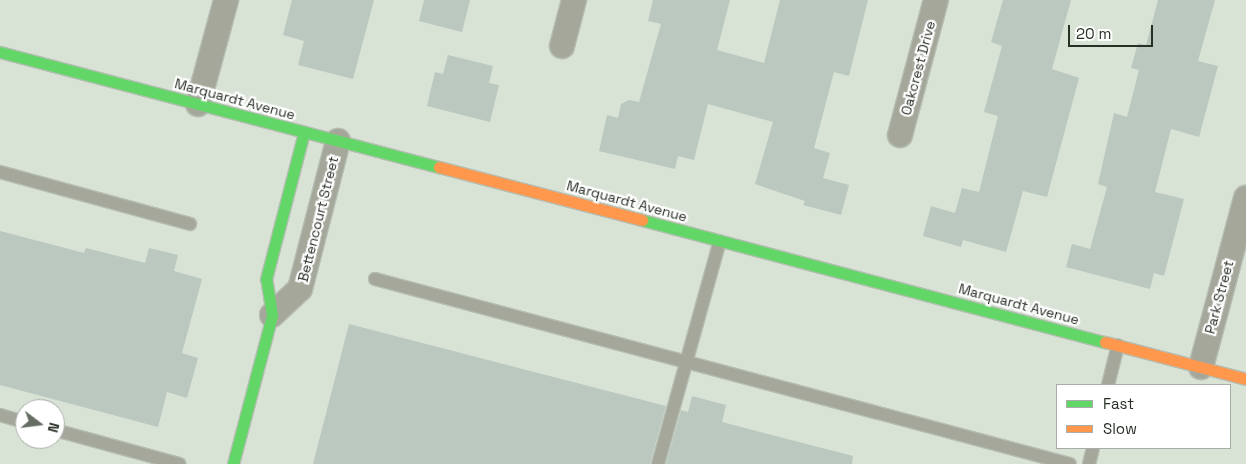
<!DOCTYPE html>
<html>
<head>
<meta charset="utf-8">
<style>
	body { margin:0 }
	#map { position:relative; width:1246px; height:464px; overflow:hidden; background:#d8e2d5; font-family:"Space Grotesk",sans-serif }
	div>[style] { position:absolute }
	.building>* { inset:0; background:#bbc8bf }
	.roads { filter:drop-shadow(1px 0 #b6beb3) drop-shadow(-1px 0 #b6beb3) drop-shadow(0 1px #b6beb3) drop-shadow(0 -1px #b6beb3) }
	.lane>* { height:12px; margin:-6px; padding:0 6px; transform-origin:6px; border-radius:6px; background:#a6a79b }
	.street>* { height:24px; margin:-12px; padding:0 12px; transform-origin:12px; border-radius:12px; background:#a6a79b }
	.fast>* { height:11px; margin:-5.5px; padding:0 5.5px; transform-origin:5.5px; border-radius:5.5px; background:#63d668 }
	.slow>* { height:11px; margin:-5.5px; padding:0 5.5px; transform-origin:5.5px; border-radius:5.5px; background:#ff974d }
	span { translate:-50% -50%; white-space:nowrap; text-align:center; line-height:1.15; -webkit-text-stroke:4.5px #fff; paint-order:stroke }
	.street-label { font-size:14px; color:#283026 }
	.legend { position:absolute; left:1056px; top:384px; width:175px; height:65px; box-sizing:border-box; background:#fff; border:1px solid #a9aca8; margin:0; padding:6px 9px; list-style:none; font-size:15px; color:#283026 }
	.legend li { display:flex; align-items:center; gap:10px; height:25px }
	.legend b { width:25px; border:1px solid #a9aca8 }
	.north { position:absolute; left:15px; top:399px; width:50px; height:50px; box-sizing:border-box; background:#fff; border:1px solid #a9aca8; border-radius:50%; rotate:105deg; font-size:14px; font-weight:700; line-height:20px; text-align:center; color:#283026 }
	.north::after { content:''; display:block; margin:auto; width:18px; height:22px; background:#666e63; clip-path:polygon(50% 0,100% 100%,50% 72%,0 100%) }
	.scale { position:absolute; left:1068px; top:25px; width:85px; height:22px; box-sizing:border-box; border:2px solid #283026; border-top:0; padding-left:6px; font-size:15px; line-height:18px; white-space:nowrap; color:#283026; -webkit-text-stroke:4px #fff; paint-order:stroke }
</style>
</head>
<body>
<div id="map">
	<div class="building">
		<i style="clip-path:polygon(292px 0,374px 0,353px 79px,298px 65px,304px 41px,283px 35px)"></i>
		<i style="clip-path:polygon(424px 0,470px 0,462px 32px,419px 21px)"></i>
		<i style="clip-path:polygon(653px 0,730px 0,717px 50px,764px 63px,780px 0,868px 0,849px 76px,834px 72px,814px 148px,830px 153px,823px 178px,849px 185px,841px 215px,803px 205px,805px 201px,755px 184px,773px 122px,708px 104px,694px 160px,678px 156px,675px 169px,599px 151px,607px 115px,618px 118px,621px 104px,629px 100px,639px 102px,661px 24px,648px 21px)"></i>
		<i style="clip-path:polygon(1003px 0,1071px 0,1052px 69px,1079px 78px,1047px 197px,1023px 191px,1006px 252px,963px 240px,961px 247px,923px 236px,931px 206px,955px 213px,962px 188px,979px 192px,998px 116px,984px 112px,1002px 46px,991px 42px)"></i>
		<i style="clip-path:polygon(1158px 0,1215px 0,1198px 61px,1218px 66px,1199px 137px,1171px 129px,1155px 192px,1184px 199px,1164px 276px,1154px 273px,1150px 289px,1066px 267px,1072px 244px,1090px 249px,1107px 187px,1098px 184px,1114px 113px,1127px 117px,1139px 70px,1131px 68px,1138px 43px,1146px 45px)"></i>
		<i style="clip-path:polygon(448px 55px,493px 66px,489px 83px,499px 85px,490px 122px,427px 106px,435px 72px,443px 74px)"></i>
		<i style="clip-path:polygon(0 231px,84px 253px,86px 248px,145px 263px,149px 248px,178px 255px,174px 271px,202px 279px,182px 353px,198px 358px,187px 398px,167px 392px,158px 427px,0 385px)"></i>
		<i style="clip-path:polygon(349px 324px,666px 406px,650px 464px,313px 464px)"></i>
		<i style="clip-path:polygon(692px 396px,726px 405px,722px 422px,853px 456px,852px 464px,666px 464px,681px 410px,688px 412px)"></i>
	</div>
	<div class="roads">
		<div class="lane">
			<i style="left:0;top:172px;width:197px;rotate:15.3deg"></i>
			<i style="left:375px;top:279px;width:719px;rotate:14.91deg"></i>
			<i style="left:1108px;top:385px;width:41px;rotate:-76deg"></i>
			<i style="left:0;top:415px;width:26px;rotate:16deg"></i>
			<i style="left:55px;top:430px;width:129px;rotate:15.3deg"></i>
			<i style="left:658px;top:464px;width:231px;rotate:-74.5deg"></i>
			<i style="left:1089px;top:464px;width:16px;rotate:-76deg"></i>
		</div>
		<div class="street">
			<i style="left:562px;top:46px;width:48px;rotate:-75.4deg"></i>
			<i style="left:198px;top:104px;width:108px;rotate:-74.9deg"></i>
			<i style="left:900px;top:135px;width:140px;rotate:-75.1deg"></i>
			<i style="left:272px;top:315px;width:38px;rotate:-43deg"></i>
			<i style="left:300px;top:289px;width:153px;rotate:-75.6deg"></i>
			<i style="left:1201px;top:367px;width:175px;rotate:-75.1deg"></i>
		</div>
		<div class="fast">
			<i style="left:0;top:52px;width:454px;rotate:14.7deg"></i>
			<i style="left:642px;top:220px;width:479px;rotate:14.8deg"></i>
			<i style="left:233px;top:464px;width:154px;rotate:-75.3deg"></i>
			<i style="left:272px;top:315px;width:36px;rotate:-99deg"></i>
			<i style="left:266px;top:279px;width:152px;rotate:-75.5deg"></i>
		</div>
		<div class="slow">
			<i style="left:439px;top:167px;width:210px;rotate:14.6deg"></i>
			<i style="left:1105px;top:342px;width:146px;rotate:14.7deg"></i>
		</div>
	</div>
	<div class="street-label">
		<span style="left:918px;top:68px;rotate:-75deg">Oakcrest Drive</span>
		<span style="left:235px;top:99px;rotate:15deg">Marquardt Avenue</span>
		<span style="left:627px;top:201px;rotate:15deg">Marquardt Avenue</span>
		<span style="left:318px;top:219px;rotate:-76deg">Bettencourt Street</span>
		<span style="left:1219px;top:297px;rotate:-75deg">Park Street</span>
		<span style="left:1019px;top:304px;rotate:15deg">Marquardt Avenue</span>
	</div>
	<ul class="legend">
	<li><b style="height:6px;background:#63d668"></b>Fast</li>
	<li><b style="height:6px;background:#ff974d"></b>Slow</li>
	</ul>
	<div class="north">N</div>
	<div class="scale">20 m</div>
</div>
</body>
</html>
